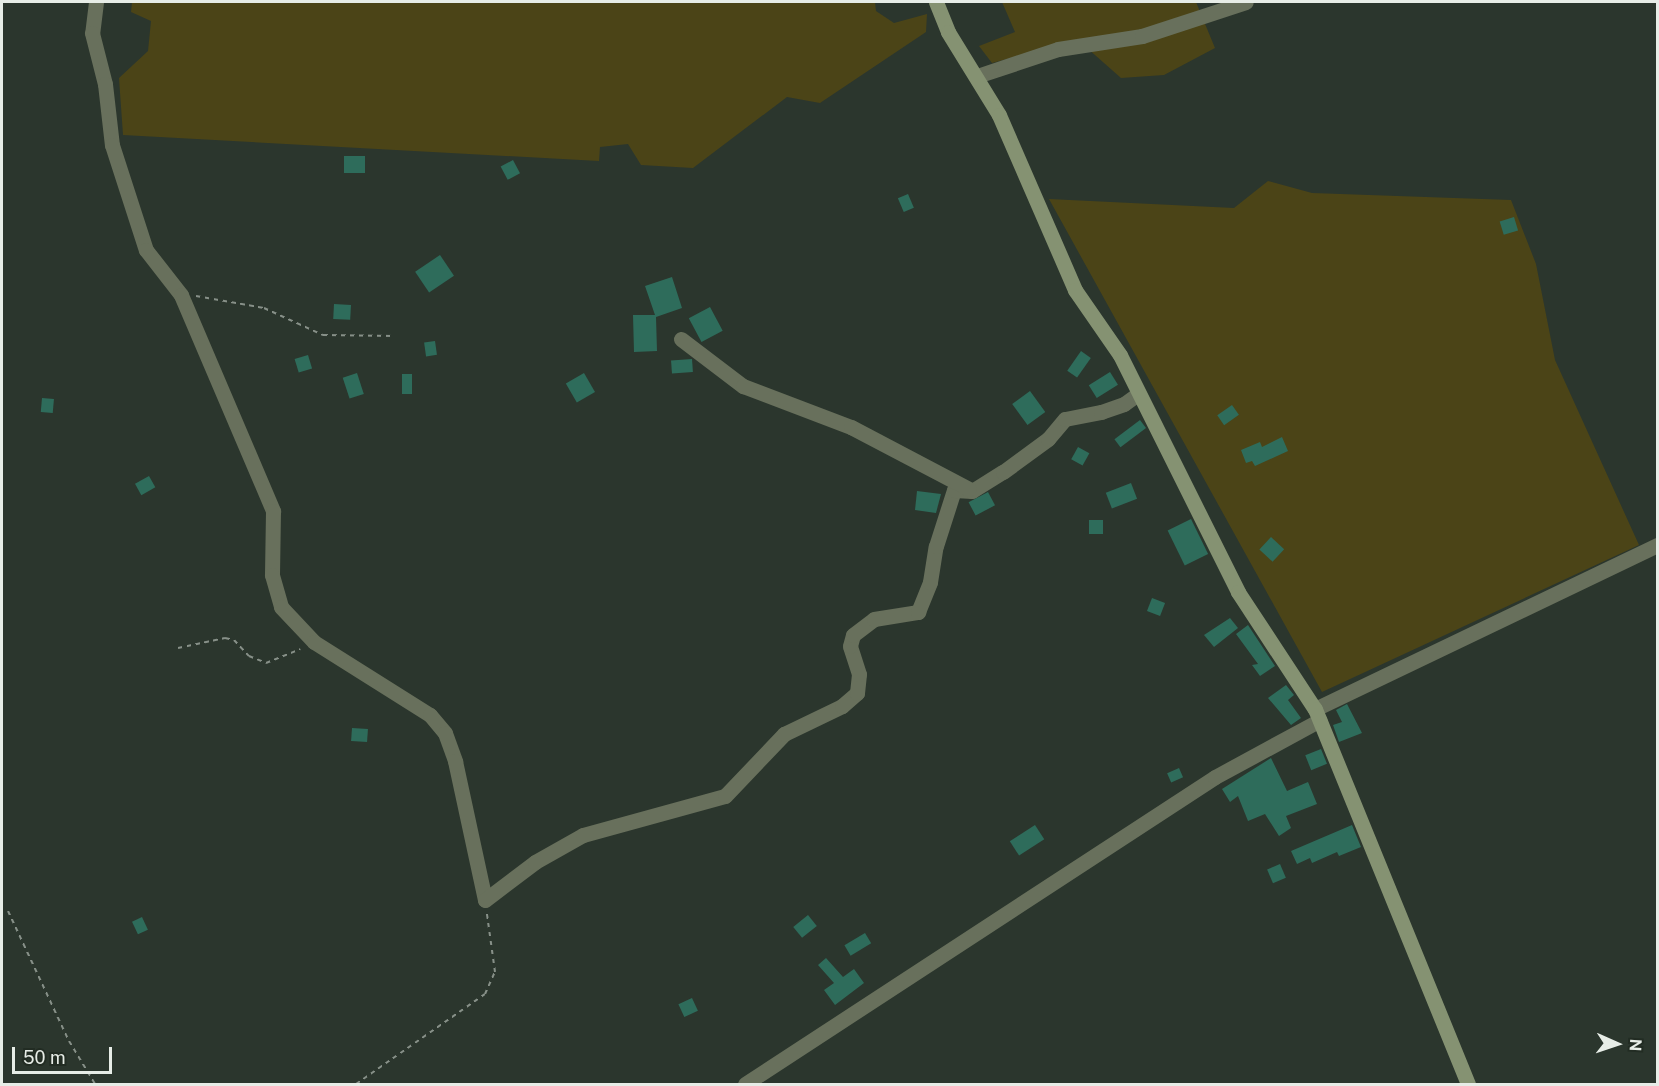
<!DOCTYPE html>
<html>
<head>
<meta charset="utf-8">
<style>
	body { margin:0 }
	#map { position:relative; width:1659px; height:1086px; overflow:hidden; background:#2b362d; font-family:"Public Sans",sans-serif }
	div>[style] { position:absolute }
	.green>* { inset:0; background:#4b4417 }
	.building>* { inset:0; background:#2e6c5b; transform-origin:0 0 }
	.path>* { height:2px; margin-top:-1px; transform-origin:0; background:repeating-linear-gradient(90deg,#879088 0 4.5px,transparent 0 9px) }
	.street>* { height:15px; margin:-7.5px; padding:0 7.5px; transform-origin:7.5px; border-radius:7.5px; background:#68705c }
	.secondary>* { height:15px; margin:-7.5px; padding:0 7.5px; transform-origin:7.5px; border-radius:7.5px; background:#859272 }
	span { translate:-50% -50%; white-space:nowrap; text-align:center; line-height:1.15; -webkit-text-stroke:4.5px #222c23; paint-order:stroke }
	.frame { position:absolute; inset:0; border:3px solid #e7ede7; pointer-events:none }
	.north { position:absolute; left:1587px; top:1014px; width:60px; height:60px; -webkit-text-stroke:4px #222c23; paint-order:stroke; rotate:93deg; font-size:16px; font-weight:700; line-height:24px; text-align:center; color:#e7ede7 }
	.north::after { content:''; display:block; margin:auto; width:21px; height:27px; background:#e7ede7; clip-path:polygon(50% 0,100% 100%,50% 72%,0 100%) }
	.scale { position:absolute; left:12px; top:1047px; width:100px; height:27px; box-sizing:border-box; border:3px solid #e7ede7; border-top:0; padding-left:8px; font-size:18px; line-height:21px; white-space:nowrap; color:#e7ede7; -webkit-text-stroke:4px #222c23; paint-order:stroke }
</style>
</head>
<body>
<div id="map">
	<div class="green">
		<i style="clip-path:polygon(132px 2px,875px 2px,876px 11px,894px 23px,927px 14px,926px 32px,820px 103px,787px 97px,693px 168px,641px 165px,628px 144px,600px 147px,599px 161px,123px 135px,119px 78px,148px 51px,151px 21px,131px 12px)"></i>
		<i style="clip-path:polygon(1002px 2px,1196px 2px,1215px 48px,1164px 75px,1121px 78px,1078px 40px,992px 63px,979px 46px,1015px 32px)"></i>
		<i style="clip-path:polygon(1268px 181px,1312px 193px,1511px 200px,1536px 264px,1555px 360px,1639px 545px,1322px 692px,1049px 199px,1234px 208px)"></i>
	</div>
	<div class="building">
		<i style="left:344px;top:156px;width:21px;height:17px"></i>
		<i style="left:513px;top:160px;width:15px;height:14px;rotate:62deg"></i>
		<i style="left:908px;top:194px;width:15px;height:11px;rotate:67deg"></i>
		<i style="left:1514px;top:217px;width:14px;height:15px;rotate:73deg"></i>
		<i style="left:440px;top:255px;width:25px;height:30px;rotate:56deg"></i>
		<i style="clip-path:polygon(672px 277px,682px 308px,656px 317px,657px 351px,634px 352px,633px 315px,655px 315px,645px 286px)"></i>
		<i style="left:334px;top:304px;width:17px;height:15px;rotate:3deg"></i>
		<i style="left:710px;top:307px;width:27px;height:24px;rotate:62deg"></i>
		<i style="left:435px;top:341px;width:14px;height:11px;rotate:82deg"></i>
		<i style="left:1081px;top:351px;width:12px;height:24px;rotate:35deg"></i>
		<i style="left:308px;top:355px;width:14px;height:14px;rotate:73deg"></i>
		<i style="left:692px;top:359px;width:13px;height:21px;rotate:86deg"></i>
		<i style="left:1110px;top:372px;width:15px;height:25px;rotate:58deg"></i>
		<i style="left:357px;top:373px;width:22px;height:15px;rotate:72deg"></i>
		<i style="left:584px;top:373px;width:22px;height:21px;rotate:60deg"></i>
		<i style="left:402px;top:374px;width:10px;height:20px"></i>
		<i style="left:1030px;top:391px;width:26px;height:22px;rotate:54deg"></i>
		<i style="left:42px;top:398px;width:12px;height:14px;rotate:5deg"></i>
		<i style="left:1232px;top:405px;width:12px;height:18px;rotate:55deg"></i>
		<i style="left:1140px;top:420px;width:10px;height:32px;rotate:53deg"></i>
		<i style="clip-path:polygon(1282px 437px,1288px 451px,1255px 466px,1252px 461px,1246px 463px,1241px 450px,1260px 442px,1262px 447px)"></i>
		<i style="left:1078px;top:447px;width:13px;height:14px;rotate:29deg"></i>
		<i style="left:149px;top:476px;width:13px;height:16px;rotate:61deg"></i>
		<i style="left:1131px;top:483px;width:17px;height:27px;rotate:69deg"></i>
		<i style="clip-path:polygon(917px 491px,941px 494px,936px 513px,915px 510px)"></i>
		<i style="left:988px;top:492px;width:15px;height:22px;rotate:62deg"></i>
		<i style="left:1191px;top:519px;width:39px;height:26px;rotate:64deg"></i>
		<i style="left:1089px;top:520px;width:14px;height:14px"></i>
		<i style="left:1271px;top:537px;width:18px;height:17px;rotate:43deg"></i>
		<i style="left:1152px;top:598px;width:14px;height:14px;rotate:21deg"></i>
		<i style="clip-path:polygon(1230px 618px,1238px 628px,1214px 647px,1204px 635px)"></i>
		<i style="clip-path:polygon(1248px 625px,1275px 666px,1260px 676px,1252px 665px,1258px 664px,1236px 634px)"></i>
		<i style="clip-path:polygon(1286px 685px,1294px 695px,1288px 700px,1301px 718px,1291px 725px,1268px 698px)"></i>
		<i style="clip-path:polygon(1347px 704px,1362px 733px,1339px 742px,1333px 725px,1342px 722px,1336px 710px)"></i>
		<i style="left:352px;top:728px;width:16px;height:13px;rotate:4deg"></i>
		<i style="left:1321px;top:749px;width:16px;height:17px;rotate:68deg"></i>
		<i style="clip-path:polygon(1271px 758px,1287px 791px,1308px 782px,1317px 804px,1286px 816px,1291px 828px,1279px 836px,1265px 814px,1248px 821px,1238px 796px,1230px 802px,1222px 789px)"></i>
		<i style="left:1179px;top:768px;width:10px;height:13px;rotate:66deg"></i>
		<i style="left:1035px;top:825px;width:17px;height:30px;rotate:57deg"></i>
		<i style="clip-path:polygon(1352px 825px,1361px 847px,1339px 856px,1337px 852px,1312px 863px,1310px 858px,1297px 864px,1291px 851px)"></i>
		<i style="left:1280px;top:864px;width:15px;height:14px;rotate:67deg"></i>
		<i style="left:808px;top:915px;width:14px;height:19px;rotate:51deg"></i>
		<i style="left:142px;top:917px;width:14px;height:11px;rotate:65deg"></i>
		<i style="left:865px;top:933px;width:12px;height:24px;rotate:59deg"></i>
		<i style="clip-path:polygon(826px 958px,843px 977px,854px 969px,864px 983px,835px 1005px,824px 990px,834px 983px,818px 965px)"></i>
		<i style="left:692px;top:998px;width:14px;height:15px;rotate:65deg"></i>
	</div>
	<div class="path">
		<i style="left:196px;top:296px;width:69px;rotate:10deg"></i>
		<i style="left:264px;top:308px;width:65px;rotate:24.6deg"></i>
		<i style="left:323px;top:335px;width:72px;rotate:0.8deg"></i>
		<i style="left:178px;top:648px;width:48px;rotate:-12deg"></i>
		<i style="left:225px;top:638px;width:9px;rotate:13deg"></i>
		<i style="left:234px;top:640px;width:22px;rotate:47deg"></i>
		<i style="left:249px;top:656px;width:18px;rotate:22deg"></i>
		<i style="left:266px;top:663px;width:37px;rotate:-22deg"></i>
		<i style="left:8px;top:911px;width:144px;rotate:64.9deg"></i>
		<i style="left:69px;top:1041px;width:50px;rotate:58.8deg"></i>
		<i style="left:356px;top:1084px;width:157px;rotate:-34.9deg"></i>
		<i style="left:485px;top:994px;width:24px;rotate:-66deg"></i>
		<i style="left:495px;top:972px;width:59px;rotate:-97.9deg"></i>
	</div>
	<div class="street">
		<i style="left:96px;top:2px;width:31px;rotate:97deg"></i>
		<i style="left:92px;top:33px;width:53px;rotate:75.7deg"></i>
		<i style="left:105px;top:84px;width:61px;rotate:83.5deg"></i>
		<i style="left:112px;top:145px;width:110px;rotate:72.1deg"></i>
		<i style="left:146px;top:250px;width:57px;rotate:52.1deg"></i>
		<i style="left:181px;top:295px;width:235px;rotate:66.9deg"></i>
		<i style="left:273px;top:511px;width:64px;rotate:90.9deg"></i>
		<i style="left:272px;top:575px;width:33px;rotate:74deg"></i>
		<i style="left:281px;top:607px;width:48px;rotate:46.7deg"></i>
		<i style="left:314px;top:642px;width:137px;rotate:32.2deg"></i>
		<i style="left:430px;top:715px;width:23px;rotate:50deg"></i>
		<i style="left:445px;top:733px;width:30px;rotate:70deg"></i>
		<i style="left:455px;top:761px;width:142px;rotate:77.8deg"></i>
		<i style="left:485px;top:900px;width:63px;rotate:-37.2deg"></i>
		<i style="left:535px;top:862px;width:55px;rotate:-29.4deg"></i>
		<i style="left:583px;top:835px;width:147px;rotate:-15.4deg"></i>
		<i style="left:725px;top:796px;width:86px;rotate:-46.4deg"></i>
		<i style="left:784px;top:734px;width:64px;rotate:-25.8deg"></i>
		<i style="left:842px;top:706px;width:20px;rotate:-41deg"></i>
		<i style="left:857px;top:693px;width:19px;rotate:-84deg"></i>
		<i style="left:859px;top:674px;width:29px;rotate:-108deg"></i>
		<i style="left:850px;top:646px;width:11px;rotate:-75deg"></i>
		<i style="left:853px;top:635px;width:26px;rotate:-37deg"></i>
		<i style="left:874px;top:619px;width:45px;rotate:-9deg"></i>
		<i style="left:918px;top:612px;width:32px;rotate:-68deg"></i>
		<i style="left:930px;top:582px;width:36px;rotate:-81deg"></i>
		<i style="left:936px;top:546px;width:59px;rotate:-72.2deg"></i>
		<i style="left:954px;top:490px;width:18px;rotate:3deg"></i>
		<i style="left:972px;top:491px;width:36px;rotate:-32deg"></i>
		<i style="left:1003px;top:472px;width:56px;rotate:-36.3deg"></i>
		<i style="left:1048px;top:439px;width:26px;rotate:-50deg"></i>
		<i style="left:1065px;top:419px;width:37px;rotate:-11deg"></i>
		<i style="left:1101px;top:412px;width:24px;rotate:-19deg"></i>
		<i style="left:1124px;top:404px;width:17px;rotate:-36deg"></i>
		<i style="left:977px;top:76px;width:85px;rotate:-18.4deg"></i>
		<i style="left:1058px;top:49px;width:85px;rotate:-8.8deg"></i>
		<i style="left:1142px;top:36px;width:109px;rotate:-18.1deg"></i>
		<i style="left:681px;top:339px;width:78px;rotate:37.2deg"></i>
		<i style="left:743px;top:386px;width:116px;rotate:20.8deg"></i>
		<i style="left:851px;top:427px;width:133px;rotate:27.7deg"></i>
		<i style="left:1315px;top:709px;width:380px;rotate:-25.6deg"></i>
		<i style="left:745px;top:1084px;width:561px;rotate:-33.15deg"></i>
		<i style="left:1215px;top:777px;width:119px;rotate:-28.5deg"></i>
	</div>
	<div class="secondary">
		<i style="left:936px;top:2px;width:32px;rotate:68deg"></i>
		<i style="left:948px;top:32px;width:97px;rotate:58.4deg"></i>
		<i style="left:999px;top:115px;width:191px;rotate:66.5deg"></i>
		<i style="left:1075px;top:290px;width:79px;rotate:55.3deg"></i>
		<i style="left:1120px;top:355px;width:265px;rotate:63.5deg"></i>
		<i style="left:1238px;top:592px;width:140px;rotate:56.7deg"></i>
		<i style="left:1315px;top:709px;width:405px;rotate:67.8deg"></i>
	</div>
	<div class="frame"></div>
	<div class="north">N</div>
	<div class="scale">50 m</div>
</div>
</body>
</html>
